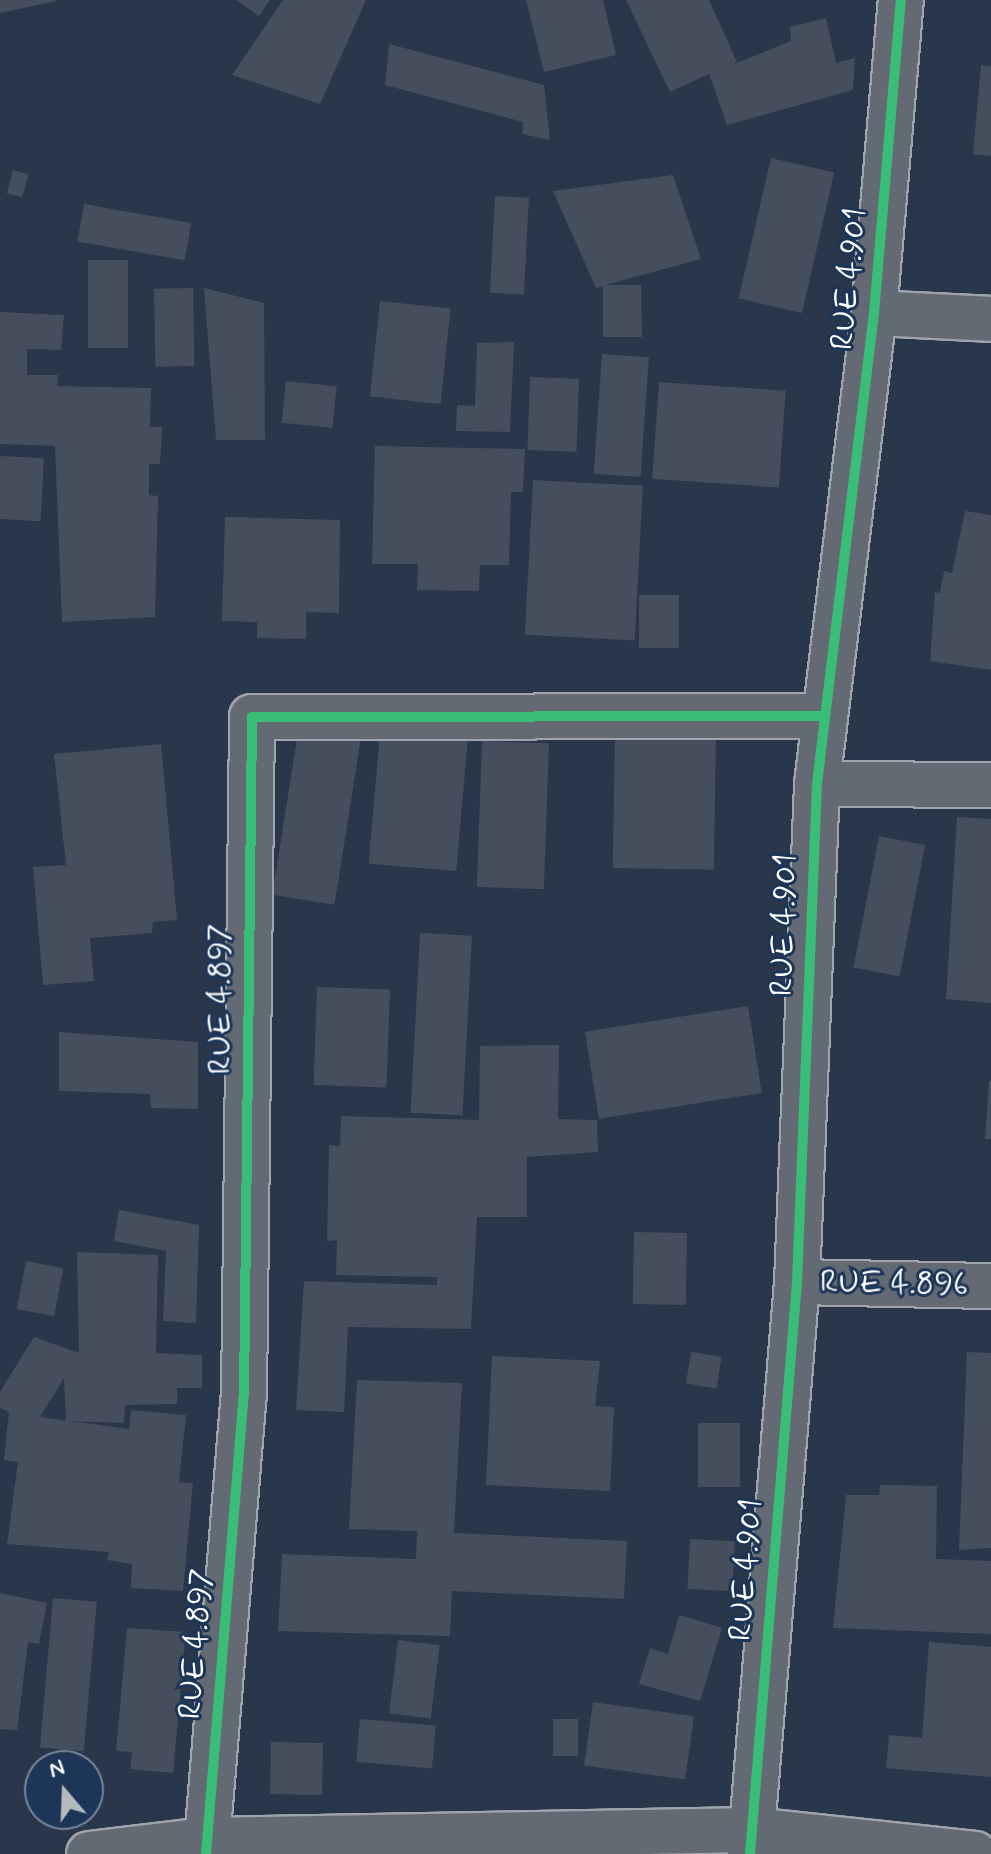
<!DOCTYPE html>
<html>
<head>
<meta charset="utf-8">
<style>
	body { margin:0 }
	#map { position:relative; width:991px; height:1854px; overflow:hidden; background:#2a374a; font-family:Mynerve,sans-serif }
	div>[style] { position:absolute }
	.building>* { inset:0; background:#444e5c; transform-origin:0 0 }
	.roads { filter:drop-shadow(2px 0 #9fa5ae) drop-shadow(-2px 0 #9fa5ae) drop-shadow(0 2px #9fa5ae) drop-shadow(0 -2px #9fa5ae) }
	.street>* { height:44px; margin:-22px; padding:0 22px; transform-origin:22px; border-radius:22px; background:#636a74 }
	.cycleway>* { height:10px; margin:-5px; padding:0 5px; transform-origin:5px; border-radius:5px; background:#3abd76 }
	span { translate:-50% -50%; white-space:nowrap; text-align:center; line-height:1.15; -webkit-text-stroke:6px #1d3557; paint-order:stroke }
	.street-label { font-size:32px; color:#fff }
	.north { position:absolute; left:24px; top:1750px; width:80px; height:80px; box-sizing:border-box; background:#1d3557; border:2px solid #77869a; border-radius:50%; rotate:341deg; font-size:22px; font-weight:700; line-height:32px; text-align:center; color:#fff }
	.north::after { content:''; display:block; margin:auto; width:28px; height:36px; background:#b4b9c0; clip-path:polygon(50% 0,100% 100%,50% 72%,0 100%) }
</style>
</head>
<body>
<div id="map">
	<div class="building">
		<i style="clip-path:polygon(0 0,56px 0,56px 1px,0 13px)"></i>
		<i style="clip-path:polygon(236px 0,270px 0,259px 16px)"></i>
		<i style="clip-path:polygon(283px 0,366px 0,320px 104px,232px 75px)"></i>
		<i style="clip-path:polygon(526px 0,603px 0,616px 55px,544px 72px)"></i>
		<i style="clip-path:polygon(626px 0,709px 0,737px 62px,729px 66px,791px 41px,790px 27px,826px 18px,836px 63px,855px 58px,853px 90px,727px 125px,709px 74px,670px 92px)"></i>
		<i style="clip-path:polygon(389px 44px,544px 85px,550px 140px,522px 134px,523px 122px,385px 85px)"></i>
		<i style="clip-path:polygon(981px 65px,991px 66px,991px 156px,973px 154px)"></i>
		<i style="left:771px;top:158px;width:65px;height:144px;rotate:13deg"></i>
		<i style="left:13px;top:170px;width:16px;height:24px;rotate:15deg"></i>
		<i style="clip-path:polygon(673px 175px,701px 259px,605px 285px,641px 285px,642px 337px,603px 337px,603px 286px,596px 288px,553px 191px)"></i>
		<i style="left:495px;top:196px;width:34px;height:97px;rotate:3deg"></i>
		<i style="left:84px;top:204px;width:109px;height:38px;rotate:10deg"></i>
		<i style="left:88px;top:260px;width:40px;height:88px"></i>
		<i style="left:193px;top:288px;width:78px;height:39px;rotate:89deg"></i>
		<i style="clip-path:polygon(204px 288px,264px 303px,265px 440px,216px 440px)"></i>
		<i style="left:380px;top:301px;width:71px;height:96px;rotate:6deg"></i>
		<i style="clip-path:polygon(0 312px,64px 315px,61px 350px,27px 349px,27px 375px,58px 375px,57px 386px,151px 388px,150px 427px,162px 427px,160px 464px,149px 464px,149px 495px,158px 496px,155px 617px,62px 622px,55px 446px,0 444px)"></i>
		<i style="clip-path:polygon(514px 342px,510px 432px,456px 431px,457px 405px,475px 406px,477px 343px)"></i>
		<i style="left:602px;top:354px;width:47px;height:120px;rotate:4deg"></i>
		<i style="left:530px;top:377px;width:49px;height:73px;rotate:2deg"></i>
		<i style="left:286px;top:381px;width:51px;height:42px;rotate:6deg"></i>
		<i style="left:659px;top:382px;width:127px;height:97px;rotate:4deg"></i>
		<i style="clip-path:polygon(375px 446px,525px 449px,523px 492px,511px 492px,509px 565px,480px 565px,479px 591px,417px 590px,418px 564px,372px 564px)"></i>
		<i style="left:0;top:456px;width:44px;height:63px;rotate:3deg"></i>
		<i style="left:533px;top:480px;width:110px;height:155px;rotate:3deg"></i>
		<i style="clip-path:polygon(965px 511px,991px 515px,991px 670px,930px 661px,935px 592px,940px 593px,944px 571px,952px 573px)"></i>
		<i style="clip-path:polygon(225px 517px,340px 520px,339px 613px,306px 612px,306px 639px,257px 638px,257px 622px,222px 621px)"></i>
		<i style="left:679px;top:595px;width:53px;height:40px;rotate:90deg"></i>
		<i style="left:300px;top:720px;width:63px;height:177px;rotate:9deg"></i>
		<i style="left:380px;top:733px;width:88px;height:131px;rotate:5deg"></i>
		<i style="left:615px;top:738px;width:101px;height:130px;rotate:1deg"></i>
		<i style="left:482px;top:741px;width:67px;height:146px;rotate:2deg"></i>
		<i style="clip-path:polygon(161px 744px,177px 920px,153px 922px,152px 933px,90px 938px,94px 981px,43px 985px,33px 867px,66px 865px,54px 754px)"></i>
		<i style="clip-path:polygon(957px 817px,991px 819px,991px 1003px,946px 999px)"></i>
		<i style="left:879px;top:836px;width:47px;height:134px;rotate:11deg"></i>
		<i style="left:420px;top:933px;width:52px;height:180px;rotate:3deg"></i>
		<i style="left:317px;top:987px;width:73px;height:98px;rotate:2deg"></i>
		<i style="left:748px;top:1006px;width:88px;height:165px;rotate:81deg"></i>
		<i style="clip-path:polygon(59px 1032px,198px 1042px,198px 1109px,151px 1108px,150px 1094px,59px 1091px)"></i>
		<i style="clip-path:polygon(559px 1045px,558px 1119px,597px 1120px,598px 1152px,527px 1157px,527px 1217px,477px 1217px,471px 1329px,348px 1327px,344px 1412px,296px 1410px,304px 1281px,437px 1285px,437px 1277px,336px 1275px,337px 1240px,327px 1241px,329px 1145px,340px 1146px,341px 1116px,479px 1120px,480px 1046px)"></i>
		<i style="clip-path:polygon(989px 1081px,991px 1081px,991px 1139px,985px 1139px)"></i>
		<i style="clip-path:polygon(119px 1210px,199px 1225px,196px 1323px,163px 1321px,166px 1251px,114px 1241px)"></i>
		<i style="left:634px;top:1232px;width:53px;height:72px;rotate:1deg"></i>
		<i style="clip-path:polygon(77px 1252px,158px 1255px,156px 1353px,202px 1355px,202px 1388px,177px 1388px,177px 1404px,125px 1405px,124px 1423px,66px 1421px,64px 1378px,40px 1417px,129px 1429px,131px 1410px,186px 1415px,179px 1482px,193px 1483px,183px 1591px,131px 1588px,132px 1564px,107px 1560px,109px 1552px,7px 1544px,18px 1462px,4px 1460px,9px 1412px,0 1408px,0 1392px,34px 1337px,79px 1353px)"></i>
		<i style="left:26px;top:1261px;width:38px;height:49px;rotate:11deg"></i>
		<i style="left:691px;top:1352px;width:31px;height:32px;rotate:9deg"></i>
		<i style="clip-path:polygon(967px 1352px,991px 1353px,991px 1548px,959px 1550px)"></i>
		<i style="clip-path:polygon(492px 1356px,600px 1361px,595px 1406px,614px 1407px,610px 1491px,486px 1485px)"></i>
		<i style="clip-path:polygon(357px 1380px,462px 1383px,454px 1533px,627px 1541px,624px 1599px,452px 1591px,450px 1636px,278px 1631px,282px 1554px,416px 1559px,417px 1531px,349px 1529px)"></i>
		<i style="left:698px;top:1423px;width:42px;height:64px"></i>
		<i style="clip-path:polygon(880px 1485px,937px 1486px,936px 1559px,991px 1561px,991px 1634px,833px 1628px,846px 1495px,879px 1495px)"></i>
		<i style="left:690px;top:1539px;width:45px;height:50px;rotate:3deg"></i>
		<i style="clip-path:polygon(0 1593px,47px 1603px,39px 1644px,28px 1642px,17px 1730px,0 1729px)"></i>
		<i style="left:53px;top:1598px;width:44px;height:150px;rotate:5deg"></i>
		<i style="clip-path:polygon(679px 1615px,722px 1628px,700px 1701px,639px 1684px,650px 1648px,668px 1654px)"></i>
		<i style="clip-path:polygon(127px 1628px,186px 1632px,173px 1773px,130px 1769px,132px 1752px,116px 1751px)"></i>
		<i style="left:398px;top:1640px;width:42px;height:74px;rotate:7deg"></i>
		<i style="clip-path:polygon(929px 1642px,991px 1647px,991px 1777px,886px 1768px,889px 1735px,922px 1738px)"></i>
		<i style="left:593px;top:1702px;width:102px;height:64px;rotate:8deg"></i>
		<i style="left:360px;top:1719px;width:76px;height:43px;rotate:5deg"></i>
		<i style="left:553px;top:1719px;width:25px;height:37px"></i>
		<i style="left:271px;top:1742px;width:52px;height:52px;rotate:1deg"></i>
	</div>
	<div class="roads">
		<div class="street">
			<i style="left:874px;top:313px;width:117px;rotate:2.9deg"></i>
			<i style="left:817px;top:784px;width:174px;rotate:0.3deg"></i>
			<i style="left:797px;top:1282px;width:194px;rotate:1.2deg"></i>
			<i style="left:89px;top:1854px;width:119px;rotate:-6.8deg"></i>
			<i style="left:207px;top:1840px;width:544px;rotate:-1.05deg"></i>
			<i style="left:751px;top:1830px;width:225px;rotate:6.1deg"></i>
			<i style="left:206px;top:1854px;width:461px;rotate:-85.3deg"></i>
			<i style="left:244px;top:1395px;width:678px;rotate:-89.32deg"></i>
			<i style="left:252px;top:717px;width:573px;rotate:-0.1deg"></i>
			<i style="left:750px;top:1854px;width:574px;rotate:-85.3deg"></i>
			<i style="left:797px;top:1282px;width:498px;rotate:-87.7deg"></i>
			<i style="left:817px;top:784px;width:474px;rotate:-83.1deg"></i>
			<i style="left:874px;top:313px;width:314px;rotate:-85.1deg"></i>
		</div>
	</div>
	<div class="cycleway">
		<i style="left:206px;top:1854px;width:461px;rotate:-85.3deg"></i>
		<i style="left:244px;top:1395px;width:678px;rotate:-89.32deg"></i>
		<i style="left:252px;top:717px;width:573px;rotate:-0.1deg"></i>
		<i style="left:750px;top:1854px;width:574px;rotate:-85.3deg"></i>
		<i style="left:797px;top:1282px;width:498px;rotate:-87.7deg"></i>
		<i style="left:817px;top:784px;width:474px;rotate:-83.1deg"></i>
		<i style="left:874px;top:313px;width:314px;rotate:-85.1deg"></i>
	</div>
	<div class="street-label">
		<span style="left:850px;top:279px;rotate:-84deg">RUE 4.901</span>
		<span style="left:785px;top:925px;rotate:-88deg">RUE 4.901</span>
		<span style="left:221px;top:999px;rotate:-90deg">RUE 4.897</span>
		<span style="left:894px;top:1284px;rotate:1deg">RUE 4.896</span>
		<span style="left:747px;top:1570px;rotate:-85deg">RUE 4.901</span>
		<span style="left:197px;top:1644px;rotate:-85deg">RUE 4.897</span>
	</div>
	<div class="north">N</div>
</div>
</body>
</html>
